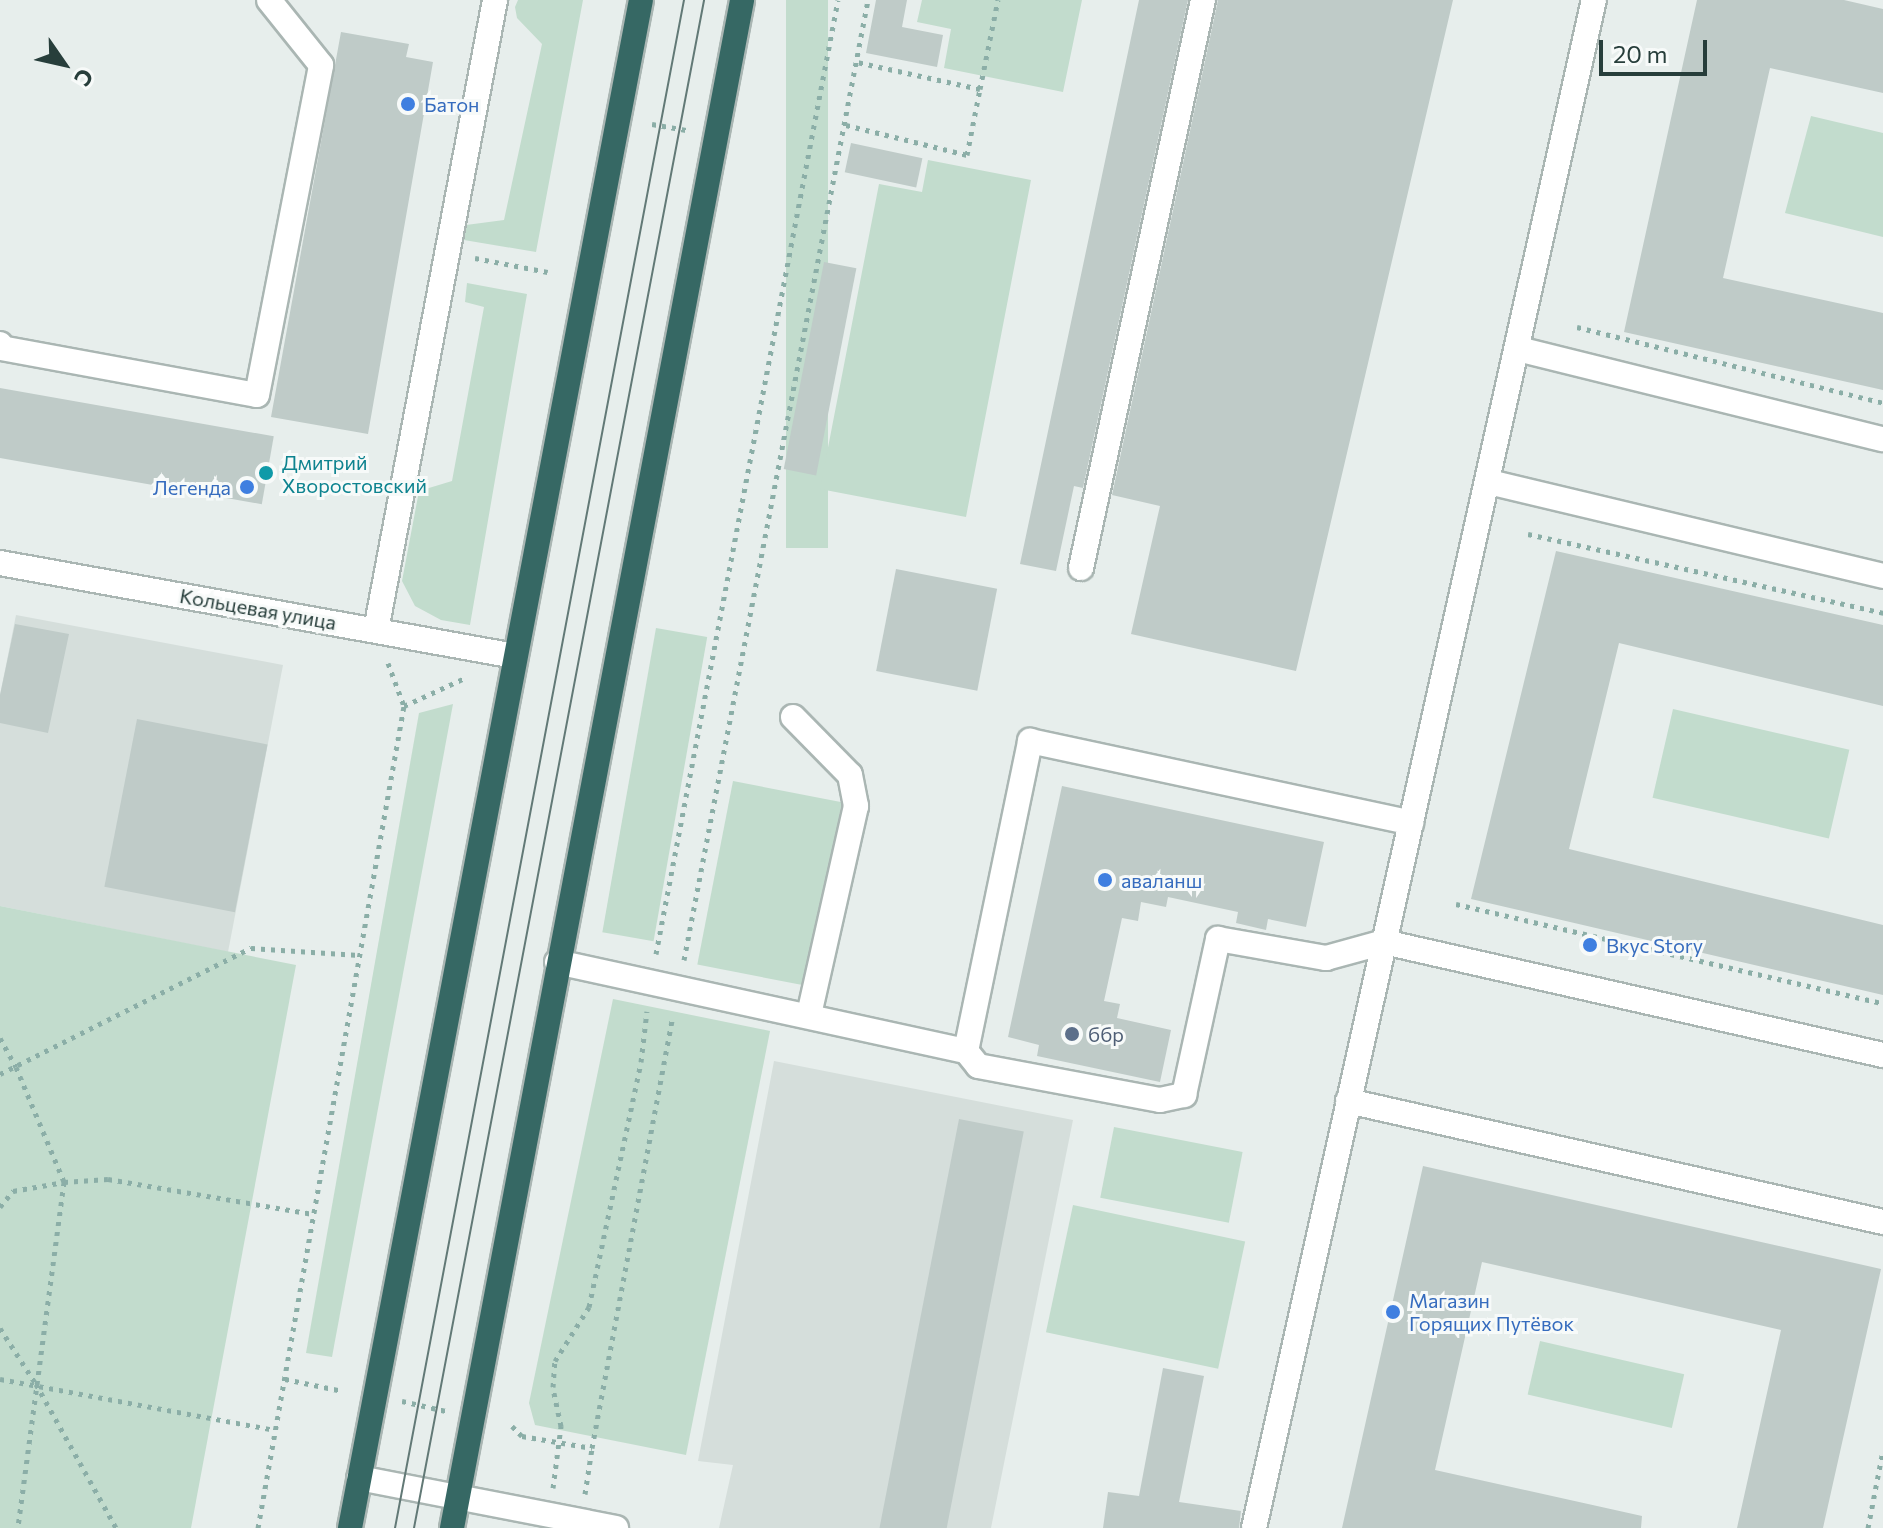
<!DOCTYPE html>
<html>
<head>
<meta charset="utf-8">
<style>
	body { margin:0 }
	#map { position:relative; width:1883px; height:1528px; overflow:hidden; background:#e7eeec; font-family:Commissioner,sans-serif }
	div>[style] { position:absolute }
	.built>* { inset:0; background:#d5dedb }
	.green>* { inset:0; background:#c2dccd; transform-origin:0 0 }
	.building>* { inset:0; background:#bfcbc8; transform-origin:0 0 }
	.path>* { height:5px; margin-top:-2.5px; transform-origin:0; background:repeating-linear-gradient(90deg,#8baea7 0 4px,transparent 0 10px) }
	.roads { filter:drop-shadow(2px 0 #aab6b3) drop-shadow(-2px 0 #aab6b3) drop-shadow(0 2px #aab6b3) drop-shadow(0 -2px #aab6b3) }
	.minor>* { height:24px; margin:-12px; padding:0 12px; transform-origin:12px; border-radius:12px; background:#fff }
	.highway>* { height:24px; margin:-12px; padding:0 12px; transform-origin:12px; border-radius:12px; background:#366864 }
	.tram>* { height:2px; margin:-1px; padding:0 1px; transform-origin:1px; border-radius:1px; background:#627976 }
	.dots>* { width:22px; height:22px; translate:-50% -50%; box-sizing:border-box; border:4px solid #f7faf9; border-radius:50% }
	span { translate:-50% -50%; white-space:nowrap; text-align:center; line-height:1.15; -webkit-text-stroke:6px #f7faf9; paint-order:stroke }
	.shop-label { font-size:20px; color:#366cbe }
	.left { translate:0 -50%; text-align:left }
	.right { translate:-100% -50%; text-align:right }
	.culture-label { font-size:20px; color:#0d838f }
	.street-label { font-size:20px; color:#273e3b }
	.service-label { font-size:20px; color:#4e5e75 }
	.north { position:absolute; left:24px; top:24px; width:80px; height:80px; -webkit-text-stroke:6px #f7faf9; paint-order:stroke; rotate:124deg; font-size:22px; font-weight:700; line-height:32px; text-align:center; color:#273e3b }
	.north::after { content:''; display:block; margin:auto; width:28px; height:36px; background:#273e3b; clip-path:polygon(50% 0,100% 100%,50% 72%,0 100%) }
	.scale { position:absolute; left:1599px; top:40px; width:108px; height:36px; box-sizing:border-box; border:4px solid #273e3b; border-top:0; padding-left:10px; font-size:24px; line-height:28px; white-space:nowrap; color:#273e3b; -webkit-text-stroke:6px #f7faf9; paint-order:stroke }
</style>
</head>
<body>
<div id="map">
	<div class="built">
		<i style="clip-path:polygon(16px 615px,283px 665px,228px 952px,0 906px,0 695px)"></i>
		<i style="clip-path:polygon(774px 1061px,1073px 1120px,991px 1528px,719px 1528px,733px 1465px,698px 1461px)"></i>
	</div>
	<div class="green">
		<i style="clip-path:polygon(518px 0,583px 0,536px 252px,464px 240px,466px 225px,504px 220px,542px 44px,517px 18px,515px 7px)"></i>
		<i style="left:786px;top:0;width:42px;height:548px"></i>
		<i style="clip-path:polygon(922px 0,1082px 0,1063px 92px,944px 68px,951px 29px,917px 22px)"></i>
		<i style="clip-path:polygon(1811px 116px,1883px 133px,1883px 237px,1785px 213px)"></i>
		<i style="clip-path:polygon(928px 160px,1031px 180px,966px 517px,820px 489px,879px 184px,922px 192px)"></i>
		<i style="clip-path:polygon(467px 283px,527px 294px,470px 625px,441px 620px,415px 606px,402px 581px,419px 491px,452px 481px,484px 307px,465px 302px)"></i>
		<i style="left:656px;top:628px;width:52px;height:309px;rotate:10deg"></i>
		<i style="clip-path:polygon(453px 704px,332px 1357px,306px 1353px,419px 713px)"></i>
		<i style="left:1673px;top:709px;width:181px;height:91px;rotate:13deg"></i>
		<i style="left:733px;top:781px;width:111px;height:187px;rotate:11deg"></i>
		<i style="clip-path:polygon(0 906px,296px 965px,191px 1528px,0 1528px)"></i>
		<i style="clip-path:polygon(613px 999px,770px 1031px,686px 1455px,535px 1425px,529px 1403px)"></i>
		<i style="left:1114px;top:1127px;width:131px;height:72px;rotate:11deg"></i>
		<i style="left:1073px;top:1205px;width:176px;height:130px;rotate:12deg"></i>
		<i style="left:1540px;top:1341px;width:148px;height:55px;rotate:13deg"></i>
	</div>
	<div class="building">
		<i style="clip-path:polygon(876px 0,907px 0,902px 27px,943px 35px,937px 67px,866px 53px)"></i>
		<i style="clip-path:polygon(1139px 0,1188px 0,1083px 488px,1074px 486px,1056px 571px,1020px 564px)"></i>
		<i style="clip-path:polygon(1218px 0,1453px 0,1296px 671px,1131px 634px,1160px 506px,1112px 495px)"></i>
		<i style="clip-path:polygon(1697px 0,1844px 0,1883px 9px,1883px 93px,1770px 68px,1723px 278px,1883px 313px,1883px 390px,1624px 332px)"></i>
		<i style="clip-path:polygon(341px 32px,409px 44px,406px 57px,433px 62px,368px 434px,271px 417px)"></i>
		<i style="left:851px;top:143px;width:73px;height:30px;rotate:12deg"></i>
		<i style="left:824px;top:262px;width:33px;height:211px;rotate:11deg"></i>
		<i style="left:0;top:388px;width:278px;height:69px;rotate:10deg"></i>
		<i style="clip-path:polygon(1556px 551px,1883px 625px,1883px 706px,1619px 643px,1569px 849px,1883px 925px,1883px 995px,1471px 899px)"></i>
		<i style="left:896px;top:569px;width:103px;height:104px;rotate:11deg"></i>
		<i style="clip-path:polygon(15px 624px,69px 634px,48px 733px,0 723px,0 695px)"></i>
		<i style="left:137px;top:719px;width:133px;height:171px;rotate:11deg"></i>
		<i style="clip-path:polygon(1062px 786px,1324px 842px,1306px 927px,1268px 919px,1266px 930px,1236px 923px,1238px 912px,1168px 897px,1166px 907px,1141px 902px,1138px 921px,1122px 918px,1104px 1001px,1120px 1004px,1117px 1018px,1171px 1030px,1160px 1082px,1037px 1056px,1039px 1045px,1008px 1037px)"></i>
		<i style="left:959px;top:1119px;width:66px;height:417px;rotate:11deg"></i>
		<i style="clip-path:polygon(1423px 1166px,1881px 1269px,1823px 1528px,1737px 1528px,1781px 1330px,1482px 1262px,1435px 1470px,1642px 1516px,1641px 1528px,1342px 1528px)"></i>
		<i style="clip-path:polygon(1163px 1368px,1204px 1376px,1179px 1502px,1241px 1511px,1239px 1528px,1103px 1528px,1108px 1492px,1139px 1496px)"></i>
	</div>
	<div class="path">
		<i style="left:980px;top:89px;width:91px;rotate:-78.6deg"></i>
		<i style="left:652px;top:124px;width:39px;rotate:10deg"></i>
		<i style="left:846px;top:125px;width:125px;rotate:13.9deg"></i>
		<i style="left:967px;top:155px;width:67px;rotate:-78.9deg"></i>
		<i style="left:980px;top:89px;width:126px;rotate:-167.6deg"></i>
		<i style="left:475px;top:258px;width:74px;rotate:10.9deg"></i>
		<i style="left:1577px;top:327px;width:315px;rotate:13.9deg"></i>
		<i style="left:1528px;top:534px;width:364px;rotate:12.5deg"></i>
		<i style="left:388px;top:663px;width:46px;rotate:69.6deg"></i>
		<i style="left:1456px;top:904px;width:438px;rotate:13.1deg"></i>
		<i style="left:656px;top:954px;width:971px;rotate:-79.2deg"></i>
		<i style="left:684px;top:960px;width:977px;rotate:-79.15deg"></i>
		<i style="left:0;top:1038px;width:33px;rotate:61deg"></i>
		<i style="left:16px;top:1067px;width:125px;rotate:67.3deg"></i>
		<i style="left:64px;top:1182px;width:349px;rotate:97.6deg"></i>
		<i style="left:0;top:1074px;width:281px;rotate:-26.7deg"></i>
		<i style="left:251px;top:948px;width:108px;rotate:3.7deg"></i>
		<i style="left:0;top:1207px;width:21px;rotate:-51deg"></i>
		<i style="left:13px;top:1191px;width:52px;rotate:-10deg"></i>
		<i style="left:64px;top:1182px;width:44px;rotate:-3.9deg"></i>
		<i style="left:108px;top:1179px;width:208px;rotate:9.7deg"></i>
		<i style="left:0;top:1328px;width:67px;rotate:57.3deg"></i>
		<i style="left:36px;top:1384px;width:165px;rotate:60.9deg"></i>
		<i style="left:0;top:1379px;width:279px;rotate:10.5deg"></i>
		<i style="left:285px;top:1379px;width:59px;rotate:11.7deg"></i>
		<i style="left:402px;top:1401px;width:45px;rotate:12.8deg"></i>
		<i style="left:512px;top:1426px;width:14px;rotate:45deg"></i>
		<i style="left:522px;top:1436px;width:71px;rotate:9.7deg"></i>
		<i style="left:592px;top:1448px;width:439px;rotate:-79.4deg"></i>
		<i style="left:553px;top:1488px;width:63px;rotate:-82.6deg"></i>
		<i style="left:561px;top:1426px;width:40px;rotate:-102deg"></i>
		<i style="left:553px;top:1387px;width:26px;rotate:-86deg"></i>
		<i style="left:555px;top:1361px;width:64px;rotate:-57.8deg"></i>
		<i style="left:589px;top:1307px;width:250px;rotate:-78deg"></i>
		<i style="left:641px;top:1062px;width:51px;rotate:-83.3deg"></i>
		<i style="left:585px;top:1494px;width:47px;rotate:-81.3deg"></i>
		<i style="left:258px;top:1528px;width:835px;rotate:-79.93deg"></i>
		<i style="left:404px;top:706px;width:67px;rotate:-24.7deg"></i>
		<i style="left:1868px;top:1528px;width:79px;rotate:-79.1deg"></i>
	</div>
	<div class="roads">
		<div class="minor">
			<i style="left:0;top:344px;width:4px;rotate:76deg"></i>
			<i style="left:1px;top:348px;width:260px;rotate:10.4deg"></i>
			<i style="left:257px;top:395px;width:336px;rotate:-79deg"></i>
			<i style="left:321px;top:65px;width:83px;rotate:-128.7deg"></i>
			<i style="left:1518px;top:349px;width:376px;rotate:13.9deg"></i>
			<i style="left:1489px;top:482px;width:405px;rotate:13.4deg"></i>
			<i style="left:0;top:563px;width:523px;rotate:10.24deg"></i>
			<i style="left:1081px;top:568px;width:581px;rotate:-77.88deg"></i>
			<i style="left:376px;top:630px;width:641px;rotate:-79.3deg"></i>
			<i style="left:793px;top:717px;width:81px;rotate:45.5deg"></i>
			<i style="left:850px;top:775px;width:32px;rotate:79deg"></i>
			<i style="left:856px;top:806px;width:214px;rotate:102.7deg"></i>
			<i style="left:557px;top:962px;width:419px;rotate:12.3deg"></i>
			<i style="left:966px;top:1051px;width:19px;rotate:51deg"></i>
			<i style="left:978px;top:1066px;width:185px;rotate:10.6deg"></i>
			<i style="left:1160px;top:1100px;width:25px;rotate:-12deg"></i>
			<i style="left:1184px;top:1095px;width:160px;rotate:-77.7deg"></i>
			<i style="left:1218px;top:939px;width:110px;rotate:10deg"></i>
			<i style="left:1326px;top:958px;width:60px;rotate:-15.4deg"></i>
			<i style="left:1384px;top:942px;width:512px;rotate:12.76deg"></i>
			<i style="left:966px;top:1051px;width:317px;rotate:-78.3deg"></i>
			<i style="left:1030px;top:741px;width:390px;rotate:12.1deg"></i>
			<i style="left:1348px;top:1101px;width:549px;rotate:12.74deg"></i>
			<i style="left:359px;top:1478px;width:262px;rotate:11deg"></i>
			<i style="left:1254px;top:1528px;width:1565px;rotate:-77.46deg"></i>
		</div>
		<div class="highway">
			<i style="left:350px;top:1528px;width:1555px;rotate:-79.22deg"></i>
			<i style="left:452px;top:1528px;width:1555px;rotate:-79.25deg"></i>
		</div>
	</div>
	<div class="tram">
		<i style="left:395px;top:1528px;width:1555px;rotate:-79.29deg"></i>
		<i style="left:414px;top:1528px;width:1555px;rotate:-79.25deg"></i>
	</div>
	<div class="dots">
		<i style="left:408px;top:104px;background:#3f7fe0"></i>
		<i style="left:266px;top:473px;background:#0f9aa8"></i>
		<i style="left:247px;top:487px;background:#3f7fe0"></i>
		<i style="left:1105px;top:880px;background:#3f7fe0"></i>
		<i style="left:1590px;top:945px;background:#3f7fe0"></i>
		<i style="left:1072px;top:1034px;background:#5c6f8a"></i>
		<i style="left:1393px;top:1312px;background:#3f7fe0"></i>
	</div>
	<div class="shop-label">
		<span class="left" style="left:424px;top:104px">Батон</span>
		<span class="right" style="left:231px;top:487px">Легенда</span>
		<span class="left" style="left:1121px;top:880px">аваланш</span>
		<span class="left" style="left:1606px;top:945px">Вкус Story</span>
		<span class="left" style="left:1409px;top:1312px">Магазин<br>Горящих Путёвок</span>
	</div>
	<div class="culture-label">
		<span class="left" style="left:282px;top:474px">Дмитрий<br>Хворостовский</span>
	</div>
	<div class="street-label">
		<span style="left:258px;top:609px;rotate:10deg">Кольцевая улица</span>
	</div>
	<div class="service-label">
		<span class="left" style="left:1088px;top:1034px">ббр</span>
	</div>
	<div class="north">С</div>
	<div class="scale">20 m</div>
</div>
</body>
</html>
